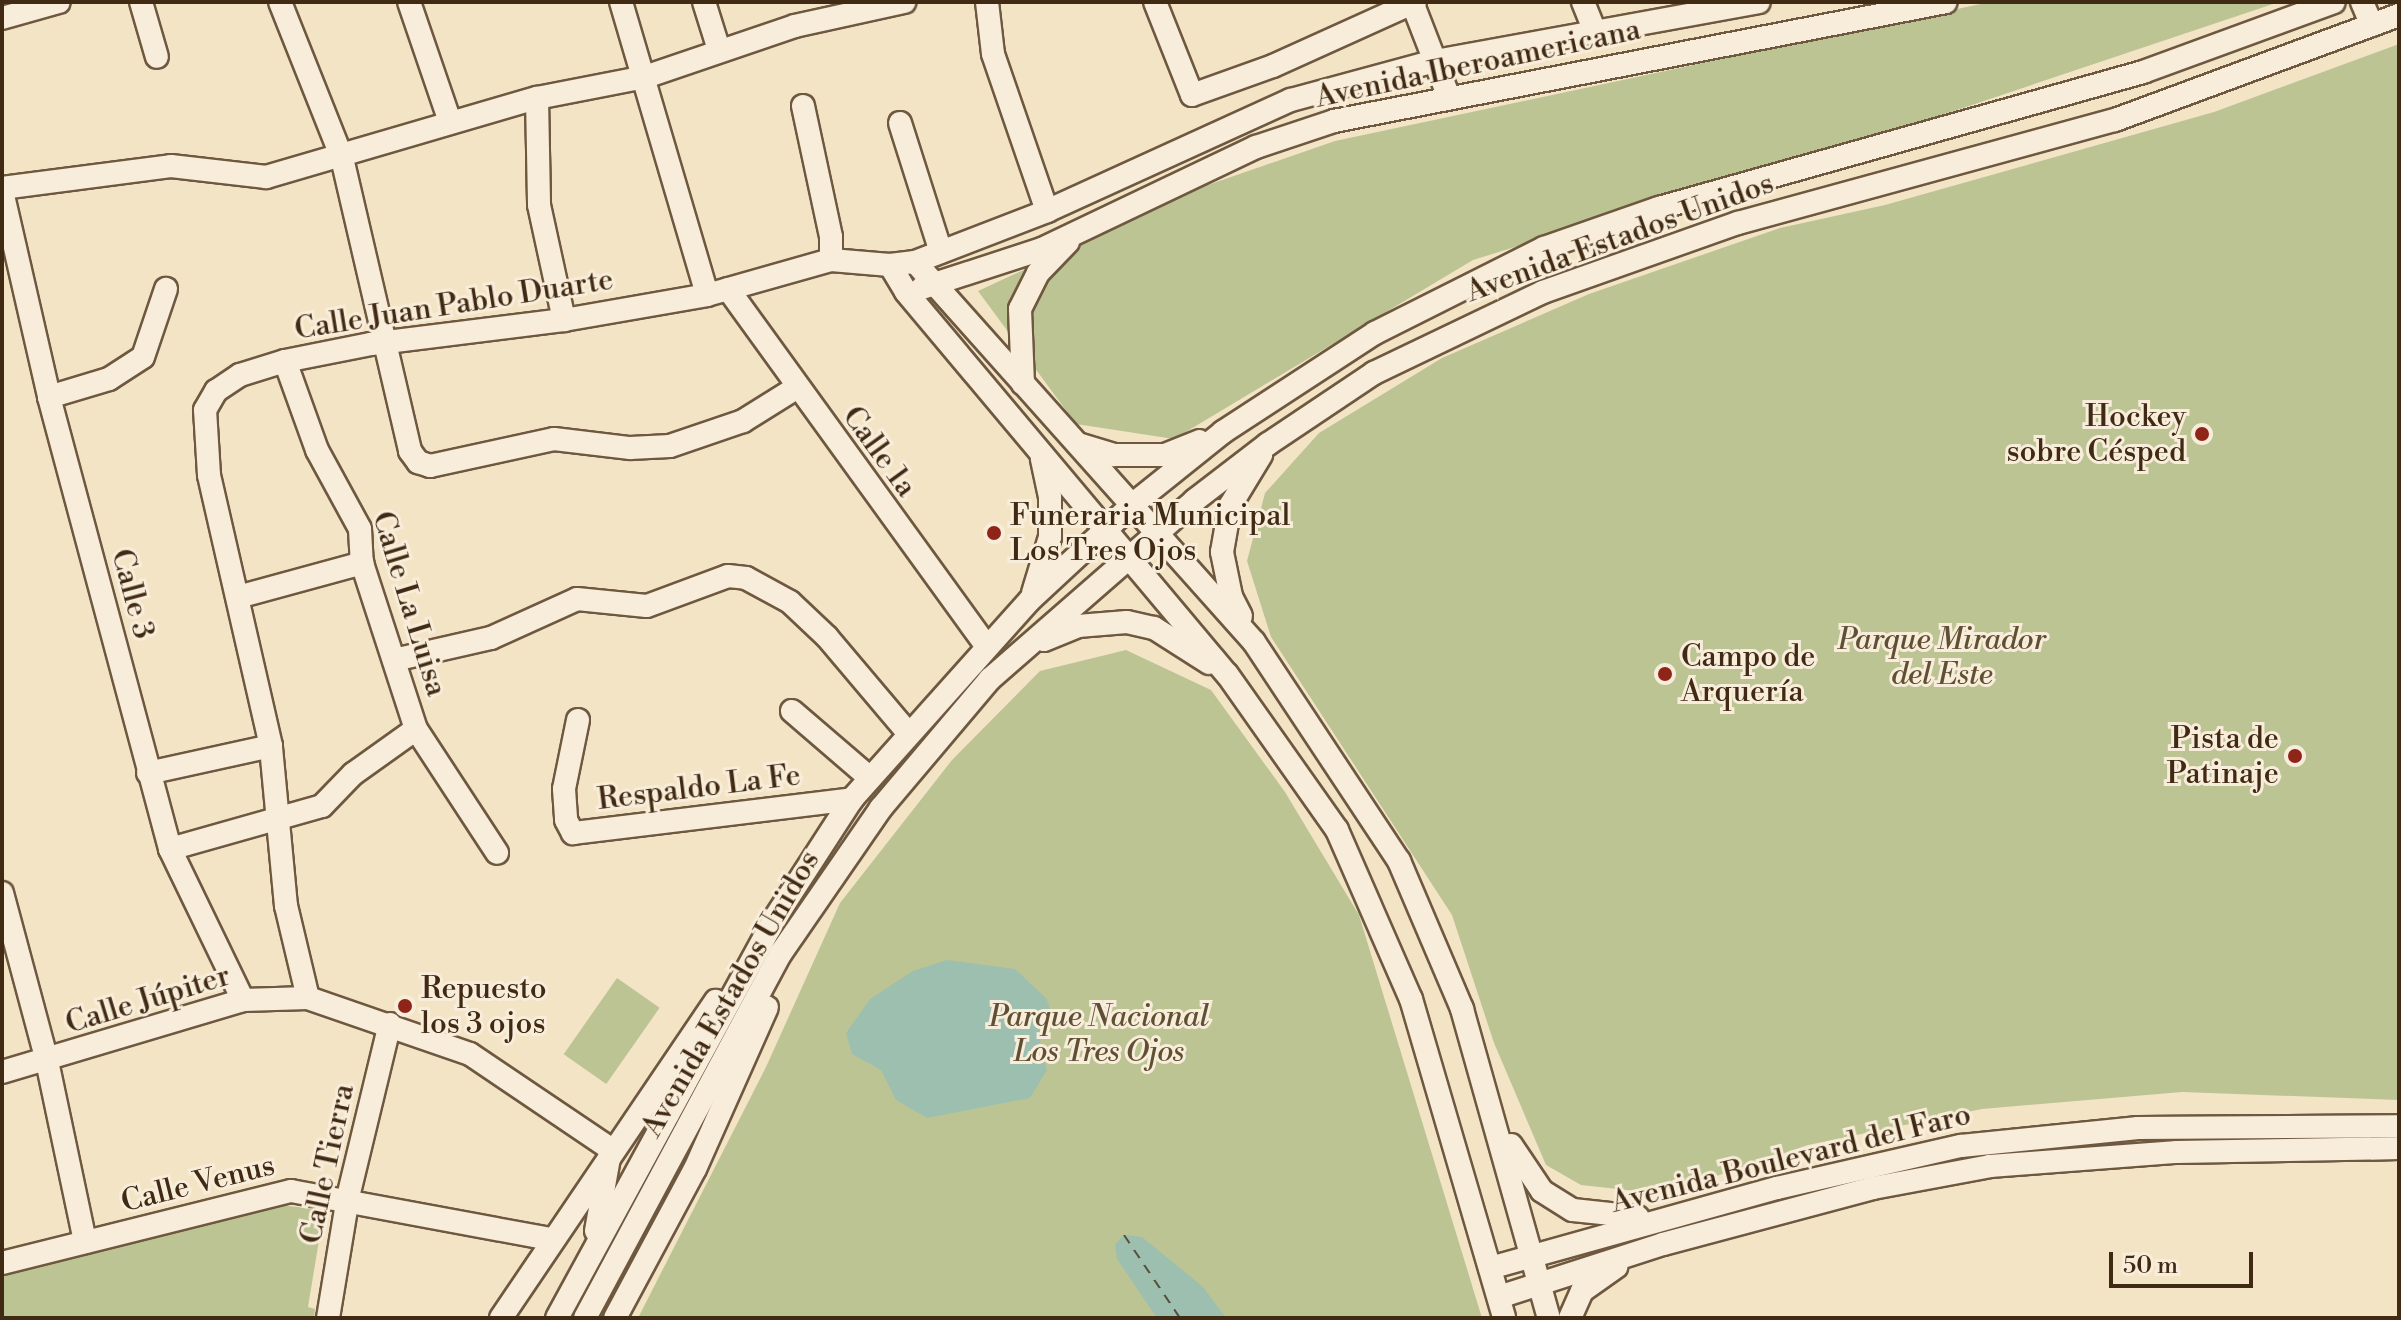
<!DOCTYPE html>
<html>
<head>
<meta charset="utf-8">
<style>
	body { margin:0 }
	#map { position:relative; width:2401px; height:1320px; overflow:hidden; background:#f4e4c6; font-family:"Libre Bodoni",serif }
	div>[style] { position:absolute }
	.green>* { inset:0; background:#bcc494; transform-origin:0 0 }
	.water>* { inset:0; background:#9cbfb0 }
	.ferry>* { height:2px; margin-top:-1px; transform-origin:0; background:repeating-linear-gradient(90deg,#584f3a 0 10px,transparent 0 18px) }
	.roads { filter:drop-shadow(2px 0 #6e5840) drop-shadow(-2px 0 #6e5840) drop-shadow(0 2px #6e5840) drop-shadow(0 -2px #6e5840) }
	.minor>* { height:22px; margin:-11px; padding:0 11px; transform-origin:11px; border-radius:11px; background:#f8edda }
	.dots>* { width:22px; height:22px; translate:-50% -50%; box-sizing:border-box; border:4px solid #f8edda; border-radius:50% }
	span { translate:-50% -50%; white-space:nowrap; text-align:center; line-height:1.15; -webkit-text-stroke:6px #f8edda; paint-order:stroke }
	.street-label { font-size:30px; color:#412a13 }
	.poi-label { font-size:30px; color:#412a13 }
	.right { translate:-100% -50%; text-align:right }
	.left { translate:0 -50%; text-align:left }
	.park-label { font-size:30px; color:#605033; font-style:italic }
	.frame { position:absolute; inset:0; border:4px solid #412a13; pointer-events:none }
	.scale { position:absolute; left:2109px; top:1252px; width:144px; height:36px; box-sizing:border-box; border:4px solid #412a13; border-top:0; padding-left:10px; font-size:24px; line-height:28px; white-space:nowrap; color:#412a13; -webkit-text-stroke:6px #f8edda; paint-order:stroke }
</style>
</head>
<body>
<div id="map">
	<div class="green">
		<i style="clip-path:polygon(1990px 2px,2279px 2px,1957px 110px,1473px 260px,1174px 439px,1076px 424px,978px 291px,1205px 186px,1335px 141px)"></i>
		<i style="clip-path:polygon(2399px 44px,2399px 1100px,2182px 1092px,1982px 1109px,1808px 1145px,1663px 1194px,1581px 1185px,1546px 1165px,1494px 1043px,1452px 915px,1271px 637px,1247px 561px,1265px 493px,1319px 433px,1442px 358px,1589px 294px,1780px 228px,1885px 205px,2214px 112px)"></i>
		<i style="clip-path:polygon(1126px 650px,1211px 690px,1285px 792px,1359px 915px,1482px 1318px,638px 1318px,766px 1067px,840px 903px,952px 760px,1040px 671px)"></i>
		<i style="left:617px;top:978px;width:52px;height:93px;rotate:35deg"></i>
		<i style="clip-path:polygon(280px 1205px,324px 1210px,308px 1307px,315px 1309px,314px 1318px,2px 1318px,2px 1274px,235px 1211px,237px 1217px)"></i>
	</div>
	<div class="water">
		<i style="clip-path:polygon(947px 960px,1015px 969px,1046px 998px,1051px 1011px,1039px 1044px,1047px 1070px,1030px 1098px,927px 1118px,896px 1100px,881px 1070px,852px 1054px,846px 1033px,870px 999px,913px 971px)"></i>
		<i style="clip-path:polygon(1124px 1235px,1142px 1237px,1164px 1255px,1203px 1287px,1226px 1318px,1157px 1318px,1117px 1259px,1115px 1244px)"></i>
	</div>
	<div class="ferry">
		<i style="left:1124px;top:1235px;width:100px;rotate:56deg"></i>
	</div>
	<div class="roads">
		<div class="minor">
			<i style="left:141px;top:2px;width:57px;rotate:73.8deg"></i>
			<i style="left:280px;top:2px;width:168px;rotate:68.3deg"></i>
			<i style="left:342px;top:158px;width:301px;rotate:76.9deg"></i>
			<i style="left:410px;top:451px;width:14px;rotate:54deg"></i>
			<i style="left:418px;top:462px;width:13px;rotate:18deg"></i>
			<i style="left:430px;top:466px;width:127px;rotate:-12.3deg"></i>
			<i style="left:554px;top:439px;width:77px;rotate:6.8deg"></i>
			<i style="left:630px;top:448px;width:40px;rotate:-2.9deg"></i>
			<i style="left:670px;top:446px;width:77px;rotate:-18.9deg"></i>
			<i style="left:743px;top:421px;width:62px;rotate:-31.9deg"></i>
			<i style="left:409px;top:2px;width:127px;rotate:71.1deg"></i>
			<i style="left:621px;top:2px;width:305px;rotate:73.6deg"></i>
			<i style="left:704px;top:2px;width:50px;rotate:72.6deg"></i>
			<i style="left:987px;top:2px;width:52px;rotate:83.4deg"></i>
			<i style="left:993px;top:54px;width:166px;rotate:71deg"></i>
			<i style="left:1155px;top:2px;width:100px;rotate:68.3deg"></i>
			<i style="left:1192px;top:95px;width:86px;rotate:-19.7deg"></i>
			<i style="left:1273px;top:66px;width:156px;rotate:-24.3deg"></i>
			<i style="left:1412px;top:2px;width:100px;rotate:68.8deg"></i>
			<i style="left:1583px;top:2px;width:29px;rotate:68deg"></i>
			<i style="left:2362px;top:2px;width:25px;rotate:67deg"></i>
			<i style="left:2px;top:18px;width:59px;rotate:-15.7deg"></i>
			<i style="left:537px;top:98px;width:107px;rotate:88.9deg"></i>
			<i style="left:539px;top:205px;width:118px;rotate:77.7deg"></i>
			<i style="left:803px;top:106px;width:134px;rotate:77.9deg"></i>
			<i style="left:831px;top:237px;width:23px;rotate:90deg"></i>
			<i style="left:900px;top:123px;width:135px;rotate:72.4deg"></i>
			<i style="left:2px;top:188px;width:170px;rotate:-7.4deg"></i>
			<i style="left:171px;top:166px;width:96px;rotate:6.6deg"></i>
			<i style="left:266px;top:177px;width:282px;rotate:-16.3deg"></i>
			<i style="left:537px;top:98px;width:110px;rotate:-11deg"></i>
			<i style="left:645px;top:77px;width:158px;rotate:-18.8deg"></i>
			<i style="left:795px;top:26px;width:112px;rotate:-12.4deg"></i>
			<i style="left:2px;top:191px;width:211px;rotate:77.1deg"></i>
			<i style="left:49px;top:397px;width:468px;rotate:75deg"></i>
			<i style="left:170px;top:849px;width:168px;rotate:64.2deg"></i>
			<i style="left:915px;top:262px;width:509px;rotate:48.26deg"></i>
			<i style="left:1254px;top:642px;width:263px;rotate:56.5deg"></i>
			<i style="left:1399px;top:861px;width:161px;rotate:66.9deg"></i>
			<i style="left:1462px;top:1009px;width:321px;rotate:74.3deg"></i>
			<i style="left:890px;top:265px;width:31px;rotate:59deg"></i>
			<i style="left:906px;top:292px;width:499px;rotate:50deg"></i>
			<i style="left:1227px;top:674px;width:191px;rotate:54.8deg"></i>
			<i style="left:1337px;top:830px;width:184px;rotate:66.4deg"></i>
			<i style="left:1411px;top:999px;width:332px;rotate:73.7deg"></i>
			<i style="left:922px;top:288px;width:126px;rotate:-18deg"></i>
			<i style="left:1042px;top:249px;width:237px;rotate:-25.5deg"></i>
			<i style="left:1256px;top:147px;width:82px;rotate:-18.4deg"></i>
			<i style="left:1334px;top:121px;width:623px;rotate:-11deg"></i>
			<i style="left:728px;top:289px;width:440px;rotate:54.1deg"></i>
			<i style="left:285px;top:361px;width:95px;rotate:70.2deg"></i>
			<i style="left:317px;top:450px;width:90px;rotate:61.4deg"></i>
			<i style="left:360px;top:529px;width:34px;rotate:87deg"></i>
			<i style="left:362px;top:563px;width:175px;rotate:72deg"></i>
			<i style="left:416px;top:729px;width:148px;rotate:56.8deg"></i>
			<i style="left:1023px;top:384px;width:75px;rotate:-92.3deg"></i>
			<i style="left:1020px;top:309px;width:40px;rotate:-63.4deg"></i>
			<i style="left:1038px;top:273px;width:43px;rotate:-45.9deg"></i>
			<i style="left:49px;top:397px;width:63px;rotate:-16.7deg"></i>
			<i style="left:109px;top:379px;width:40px;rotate:-32.9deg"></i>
			<i style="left:143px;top:357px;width:72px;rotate:-71.3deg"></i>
			<i style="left:1078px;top:444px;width:38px;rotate:17deg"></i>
			<i style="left:1114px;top:455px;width:51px"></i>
			<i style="left:1165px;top:455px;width:37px;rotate:-22deg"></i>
			<i style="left:1033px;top:593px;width:59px;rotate:-73.1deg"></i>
			<i style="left:1050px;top:537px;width:40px;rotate:-90deg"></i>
			<i style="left:1050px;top:497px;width:39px;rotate:-102deg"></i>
			<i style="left:238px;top:597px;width:129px;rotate:-15.3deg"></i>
			<i style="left:1241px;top:616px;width:22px;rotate:-117deg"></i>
			<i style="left:1231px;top:596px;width:45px;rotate:-101.6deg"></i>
			<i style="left:1222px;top:552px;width:47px;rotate:-80.1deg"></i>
			<i style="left:1230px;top:506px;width:60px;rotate:-58.7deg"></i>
			<i style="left:1044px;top:640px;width:37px;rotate:-22deg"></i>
			<i style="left:1078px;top:626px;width:49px;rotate:-4.7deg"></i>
			<i style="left:1127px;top:622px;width:28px;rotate:13deg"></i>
			<i style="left:1154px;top:628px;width:65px;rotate:32.5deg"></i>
			<i style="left:394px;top:660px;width:99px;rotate:-12.8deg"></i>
			<i style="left:491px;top:638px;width:94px;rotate:-24.4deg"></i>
			<i style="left:577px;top:599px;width:70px;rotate:5.7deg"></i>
			<i style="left:647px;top:606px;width:86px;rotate:-20.3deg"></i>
			<i style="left:728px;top:576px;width:18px;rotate:6deg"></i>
			<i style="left:746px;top:578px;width:50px;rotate:28.6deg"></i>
			<i style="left:790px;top:602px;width:51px;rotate:43.4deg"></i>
			<i style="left:827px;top:637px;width:126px;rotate:49.8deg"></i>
			<i style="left:792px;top:711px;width:103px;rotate:40.7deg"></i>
			<i style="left:578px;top:720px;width:70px;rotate:101.5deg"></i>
			<i style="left:564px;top:789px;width:31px;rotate:86deg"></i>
			<i style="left:566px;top:820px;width:15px;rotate:62deg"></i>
			<i style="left:573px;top:833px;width:281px;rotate:-6.9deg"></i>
			<i style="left:148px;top:773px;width:126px;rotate:-12.4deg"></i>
			<i style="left:170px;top:849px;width:158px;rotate:-15.8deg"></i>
			<i style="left:322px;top:806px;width:45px;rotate:-45.9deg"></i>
			<i style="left:353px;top:774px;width:77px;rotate:-35.5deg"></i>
			<i style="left:2px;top:893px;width:174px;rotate:75deg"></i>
			<i style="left:47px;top:1061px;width:185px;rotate:78.1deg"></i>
			<i style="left:308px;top:998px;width:95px;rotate:-103.4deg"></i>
			<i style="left:286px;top:906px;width:161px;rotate:-95.4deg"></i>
			<i style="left:271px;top:746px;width:278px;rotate:-102.9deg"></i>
			<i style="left:209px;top:475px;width:65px;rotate:-93.5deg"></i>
			<i style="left:205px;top:410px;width:22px;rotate:-60deg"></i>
			<i style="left:216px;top:391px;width:29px;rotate:-34deg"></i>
			<i style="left:240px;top:375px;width:47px;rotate:-17.3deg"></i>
			<i style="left:285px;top:361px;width:88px;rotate:-11.2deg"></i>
			<i style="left:371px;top:344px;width:194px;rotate:-7.1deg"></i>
			<i style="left:564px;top:320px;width:145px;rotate:-9.9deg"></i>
			<i style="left:707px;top:295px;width:129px;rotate:-15.8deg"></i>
			<i style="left:831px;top:260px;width:59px;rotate:4.8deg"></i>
			<i style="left:890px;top:265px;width:25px;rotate:-7deg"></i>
			<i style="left:915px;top:262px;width:142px;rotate:-21.1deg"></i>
			<i style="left:1047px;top:211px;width:268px;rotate:-24.5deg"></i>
			<i style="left:1291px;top:100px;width:149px;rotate:-15.2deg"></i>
			<i style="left:1435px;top:61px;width:329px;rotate:-10.3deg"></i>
			<i style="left:2px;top:1072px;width:252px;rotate:-16.6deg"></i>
			<i style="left:243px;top:1000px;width:65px;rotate:-1.8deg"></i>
			<i style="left:308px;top:998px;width:171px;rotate:19.1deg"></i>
			<i style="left:470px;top:1054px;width:170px;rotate:34deg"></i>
			<i style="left:1511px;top:1145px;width:55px;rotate:56deg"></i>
			<i style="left:1542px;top:1191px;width:36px;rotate:32deg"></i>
			<i style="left:1573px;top:1210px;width:65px;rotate:6.1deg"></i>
			<i style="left:596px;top:1231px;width:74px;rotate:-79.9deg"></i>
			<i style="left:2px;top:1263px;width:298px;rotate:-14deg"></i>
			<i style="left:291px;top:1191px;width:263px;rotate:10.5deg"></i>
			<i style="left:1490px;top:1268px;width:298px;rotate:-15.6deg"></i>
			<i style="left:1777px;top:1188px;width:189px;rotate:-12.9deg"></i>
			<i style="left:1961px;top:1146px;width:178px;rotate:-5.8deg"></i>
			<i style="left:2138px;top:1128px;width:261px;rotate:-0.4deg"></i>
			<i style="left:1499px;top:1297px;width:172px;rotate:-17.9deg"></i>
			<i style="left:1663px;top:1244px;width:217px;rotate:-14.9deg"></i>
			<i style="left:1873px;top:1188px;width:119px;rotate:-10.6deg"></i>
			<i style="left:1990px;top:1166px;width:188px;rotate:-4.3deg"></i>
			<i style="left:2177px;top:1152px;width:222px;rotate:-1deg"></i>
			<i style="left:328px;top:1318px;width:123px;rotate:-80.6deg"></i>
			<i style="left:348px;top:1197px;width:178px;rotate:-76.4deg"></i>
			<i style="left:501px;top:1318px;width:383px;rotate:-55.9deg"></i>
			<i style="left:557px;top:1318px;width:456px;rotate:-61.4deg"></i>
			<i style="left:775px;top:918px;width:142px;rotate:-57.1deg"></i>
			<i style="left:852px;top:799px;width:268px;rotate:-48.2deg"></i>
			<i style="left:1031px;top:599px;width:138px;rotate:-42.9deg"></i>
			<i style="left:1132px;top:505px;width:117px;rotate:-38.7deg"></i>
			<i style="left:1223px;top:432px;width:181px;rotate:-33.1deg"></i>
			<i style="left:1375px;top:333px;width:189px;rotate:-26.7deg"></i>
			<i style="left:1544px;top:248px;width:122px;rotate:-19.2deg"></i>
			<i style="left:1659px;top:208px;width:503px;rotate:-15.69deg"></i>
			<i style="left:2143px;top:72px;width:203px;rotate:-20.1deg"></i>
			<i style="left:585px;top:1318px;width:414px;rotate:-61.8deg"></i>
			<i style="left:781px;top:953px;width:176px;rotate:-55.4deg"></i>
			<i style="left:881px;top:808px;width:169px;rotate:-49.8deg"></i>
			<i style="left:990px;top:679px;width:272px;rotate:-41.1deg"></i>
			<i style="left:1195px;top:500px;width:92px;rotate:-37.5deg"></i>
			<i style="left:1268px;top:444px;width:128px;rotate:-33.8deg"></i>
			<i style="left:1374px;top:373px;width:187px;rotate:-25.6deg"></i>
			<i style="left:1543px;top:292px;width:207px;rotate:-19.5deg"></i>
			<i style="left:1738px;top:223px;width:391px;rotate:-15.3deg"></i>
			<i style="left:2115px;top:120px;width:303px;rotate:-20.3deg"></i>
			<i style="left:615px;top:1318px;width:169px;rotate:-61.8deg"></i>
			<i style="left:695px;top:1169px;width:177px;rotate:-66deg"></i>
			<i style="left:1570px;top:1318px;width:30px;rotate:-66deg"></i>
			<i style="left:1582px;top:1291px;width:42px;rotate:-35.2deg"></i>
		</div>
	</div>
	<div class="dots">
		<i style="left:2202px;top:434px;background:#8f2418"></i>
		<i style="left:994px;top:533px;background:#8f2418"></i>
		<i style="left:1665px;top:674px;background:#8f2418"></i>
		<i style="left:2295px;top:756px;background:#8f2418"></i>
		<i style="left:405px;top:1006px;background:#8f2418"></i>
	</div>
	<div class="street-label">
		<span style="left:1478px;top:64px;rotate:-12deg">Avenida Iberoamericana</span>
		<span style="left:1620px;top:238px;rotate:-20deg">Avenida Estados Unidos</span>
		<span style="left:454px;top:305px;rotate:-9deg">Calle Juan Pablo Duarte</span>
		<span style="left:879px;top:452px;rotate:54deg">Calle 1a</span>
		<span style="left:132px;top:594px;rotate:75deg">Calle 3</span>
		<span style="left:409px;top:604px;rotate:73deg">Calle La Luisa</span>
		<span style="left:699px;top:788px;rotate:-7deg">Respaldo La Fe</span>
		<span style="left:731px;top:994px;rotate:-60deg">Avenida Estados Unidos</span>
		<span style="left:148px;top:1000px;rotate:-17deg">Calle Júpiter</span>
		<span style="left:1791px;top:1159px;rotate:-14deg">Avenida Boulevard del Faro</span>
		<span style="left:328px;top:1164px;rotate:-78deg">Calle Tierra</span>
		<span style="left:198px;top:1184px;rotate:-14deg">Calle Venus</span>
	</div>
	<div class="poi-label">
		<span class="right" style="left:2186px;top:434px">Hockey<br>sobre Césped</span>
		<span class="left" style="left:1010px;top:533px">Funeraria Municipal<br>Los Tres Ojos</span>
		<span class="left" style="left:1681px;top:674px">Campo de<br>Arquería</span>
		<span class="right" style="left:2279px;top:756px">Pista de<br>Patinaje</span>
		<span class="left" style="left:421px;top:1006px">Repuesto<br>los 3 ojos</span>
	</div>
	<div class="park-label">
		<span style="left:1942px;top:657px">Parque Mirador<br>del Este</span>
		<span style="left:1099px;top:1034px">Parque Nacional<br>Los Tres Ojos</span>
	</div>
	<div class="frame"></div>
	<div class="scale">50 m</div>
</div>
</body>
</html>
